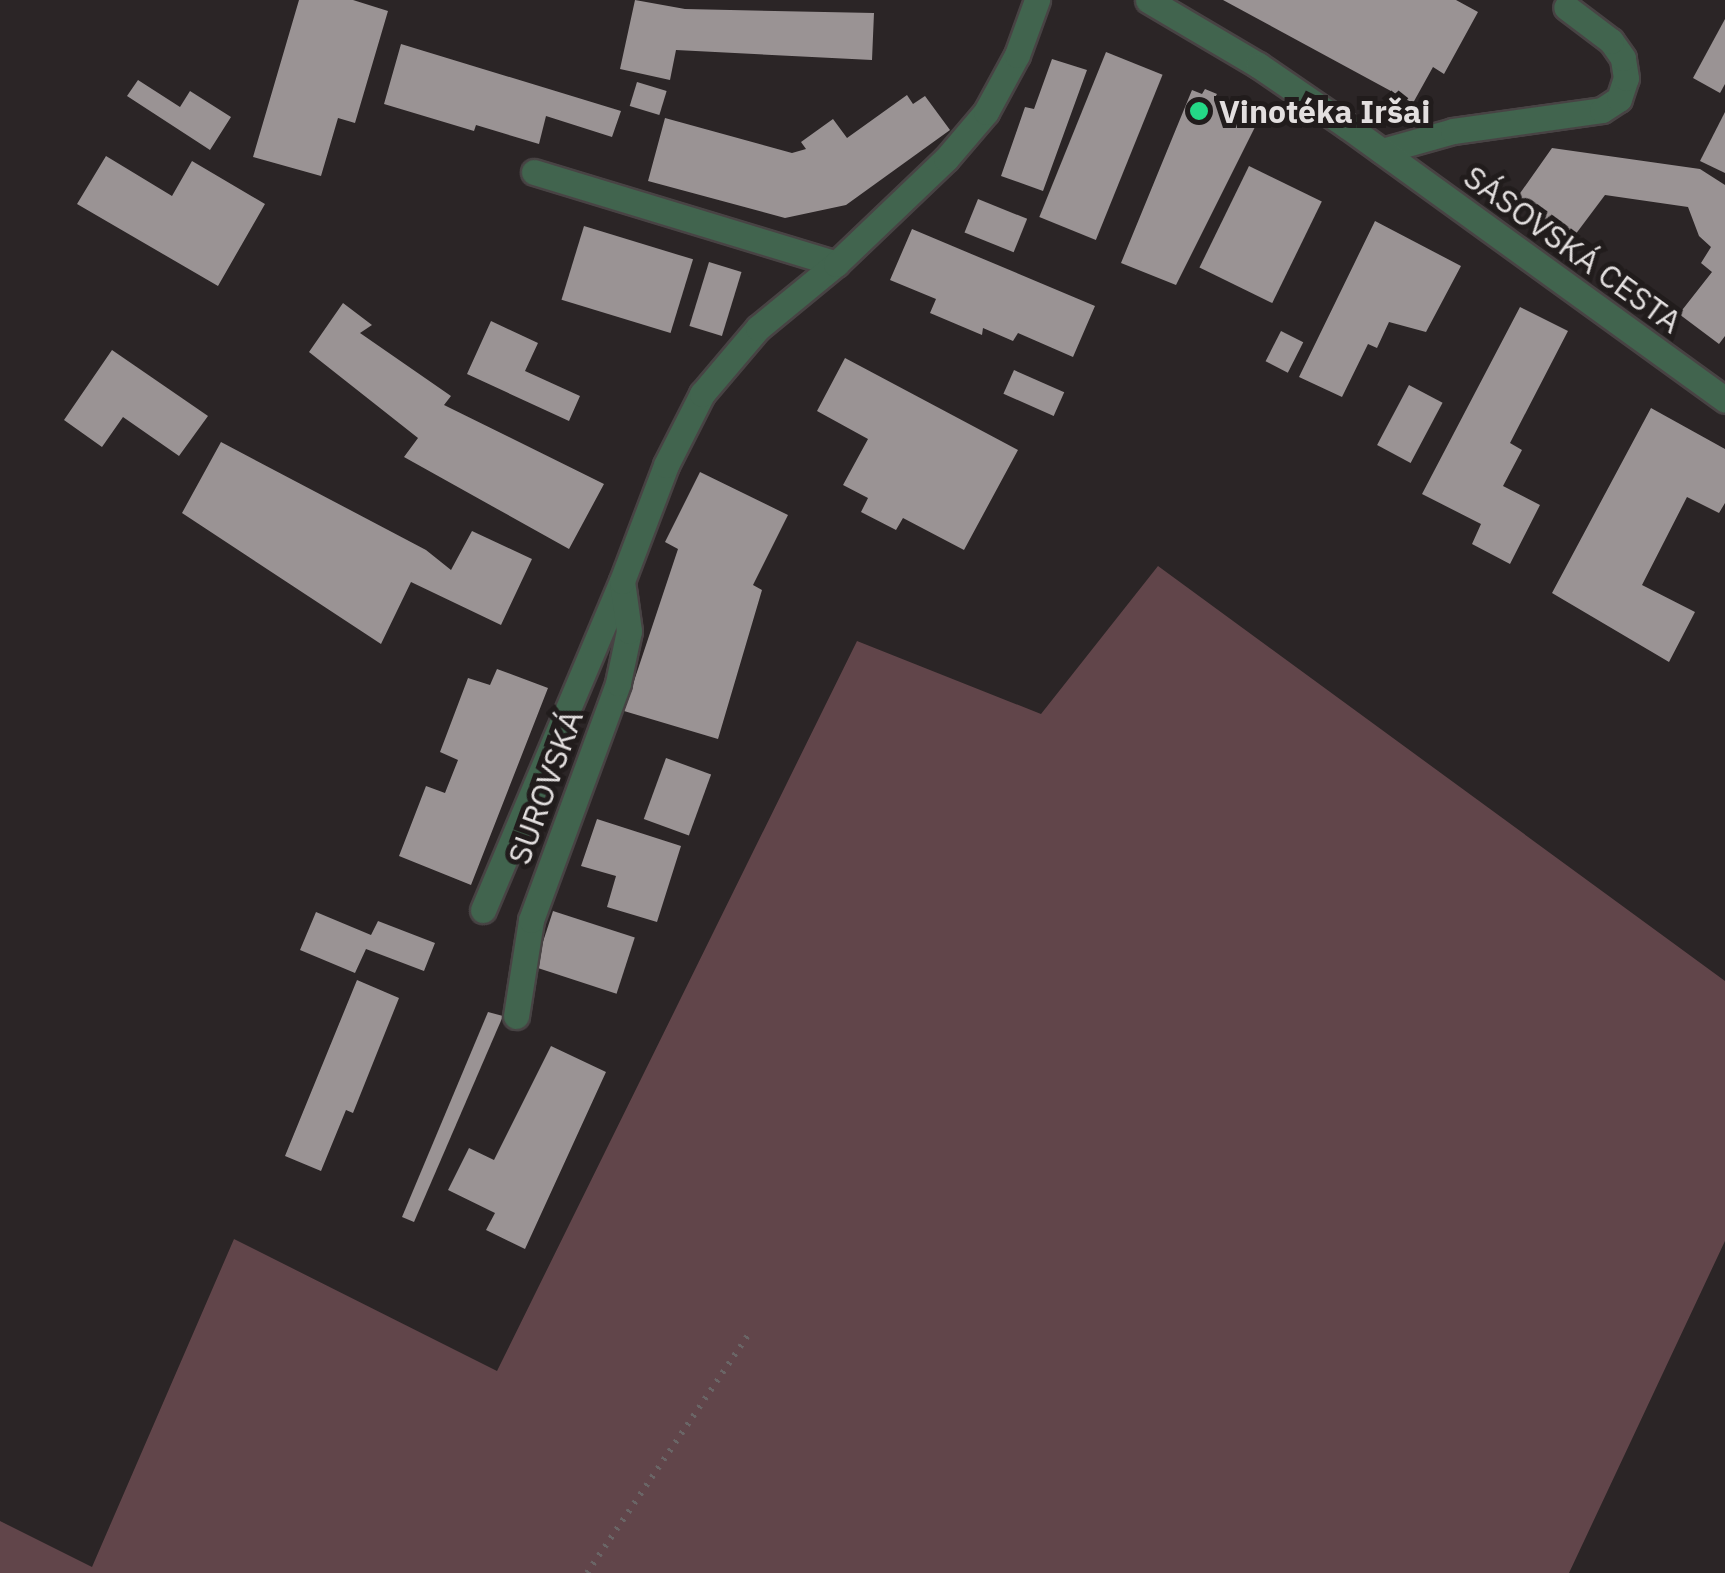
<!DOCTYPE html>
<html>
<head>
<meta charset="utf-8">
<style>
	body { margin:0 }
	#map { position:relative; width:1725px; height:1573px; overflow:hidden; background:#2b2526; font-family:"IBM Plex Sans",sans-serif }
	div>[style] { position:absolute }
	.green>* { inset:0; background:#61454a }
	.building>* { inset:0; background:#9a9394; transform-origin:0 0 }
	.path>* { height:6px; margin-top:-3px; transform-origin:0; background:repeating-linear-gradient(90deg,#6a6566 0 2.5px,transparent 0 10.5px) }
	.roads { filter:drop-shadow(2px 0 #484344) drop-shadow(-2px 0 #484344) drop-shadow(0 2px #484344) drop-shadow(0 -2px #484344) }
	.lane>* { height:25px; margin:-12.5px; padding:0 12.5px; transform-origin:12.5px; border-radius:12.5px; background:#41644e }
	.street>* { height:25px; margin:-12.5px; padding:0 12.5px; transform-origin:12.5px; border-radius:12.5px; background:#41644e }
	.dots>* { width:28px; height:28px; translate:-50% -50%; box-sizing:border-box; border:5px solid #211c1c; border-radius:50% }
	span { translate:-50% -50%; white-space:nowrap; text-align:center; line-height:1.15; -webkit-text-stroke:10px #211c1c; paint-order:stroke }
	.poi-label { font-size:32px; color:#e3dfdf; font-weight:700 }
	.left { translate:0 -50%; text-align:left }
	.street-label { font-size:32px; color:#e3dfdf }
</style>
</head>
<body>
<div id="map">
	<div class="green">
		<i style="clip-path:polygon(1158px 566px,1725px 981px,1725px 1241px,1569px 1573px,0 1573px,0 1521px,92px 1567px,234px 1239px,497px 1371px,857px 641px,1041px 714px)"></i>
	</div>
	<div class="building">
		<i style="clip-path:polygon(299px 0,353px 0,388px 11px,355px 123px,338px 118px,321px 176px,253px 157px)"></i>
		<i style="clip-path:polygon(635px 0,685px 9px,874px 13px,872px 60px,676px 50px,670px 80px,620px 69px)"></i>
		<i style="clip-path:polygon(1223px 0,1456px 0,1478px 12px,1444px 74px,1433px 67px,1413px 103px)"></i>
		<i style="clip-path:polygon(1725px 19px,1725px 84px,1720px 93px,1693px 78px)"></i>
		<i style="clip-path:polygon(401px 44px,621px 111px,612px 137px,546px 116px,539px 144px,476px 125px,474px 131px,384px 104px)"></i>
		<i style="left:1106px;top:52px;width:61px;height:178px;rotate:22deg"></i>
		<i style="clip-path:polygon(1052px 59px,1087px 70px,1043px 191px,1001px 176px,1025px 107px,1034px 109px)"></i>
		<i style="clip-path:polygon(138px 80px,180px 107px,190px 91px,231px 117px,210px 150px,127px 96px)"></i>
		<i style="left:637px;top:82px;width:31px;height:25px;rotate:17deg"></i>
		<i style="clip-path:polygon(1205px 89px,1217px 94px,1214px 99px,1260px 117px,1176px 285px,1121px 263px,1192px 90px,1202px 94px)"></i>
		<i style="clip-path:polygon(907px 95px,913px 104px,925px 96px,950px 130px,846px 205px,785px 218px,648px 181px,665px 118px,792px 153px,806px 149px,801px 142px,833px 119px,847px 138px)"></i>
		<i style="clip-path:polygon(1725px 112px,1725px 173px,1700px 161px)"></i>
		<i style="clip-path:polygon(1552px 148px,1700px 169px,1725px 185px,1725px 336px,1719px 344px,1679px 314px,1712px 272px,1701px 263px,1711px 247px,1699px 236px,1688px 207px,1605px 195px,1569px 243px,1516px 199px)"></i>
		<i style="clip-path:polygon(106px 156px,172px 196px,192px 161px,265px 204px,218px 286px,77px 204px)"></i>
		<i style="left:1249px;top:166px;width:81px;height:113px;rotate:26deg"></i>
		<i style="left:978px;top:199px;width:53px;height:36px;rotate:22deg"></i>
		<i style="clip-path:polygon(1375px 221px,1461px 266px,1426px 332px,1389px 322px,1377px 348px,1368px 344px,1342px 397px,1299px 377px)"></i>
		<i style="left:584px;top:226px;width:114px;height:77px;rotate:17deg"></i>
		<i style="clip-path:polygon(912px 229px,1095px 306px,1073px 357px,1018px 333px,1013px 341px,983px 328px,982px 335px,930px 313px,936px 299px,890px 280px)"></i>
		<i style="left:709px;top:262px;width:34px;height:67px;rotate:17deg"></i>
		<i style="clip-path:polygon(343px 303px,372px 325px,360px 333px,451px 396px,444px 405px,604px 484px,569px 549px,404px 457px,418px 438px,309px 352px)"></i>
		<i style="clip-path:polygon(1520px 307px,1568px 331px,1510px 443px,1522px 450px,1503px 486px,1540px 505px,1510px 564px,1472px 544px,1481px 524px,1422px 494px)"></i>
		<i style="clip-path:polygon(491px 321px,538px 343px,525px 371px,580px 396px,569px 421px,467px 374px)"></i>
		<i style="left:1281px;top:331px;width:25px;height:34px;rotate:27deg"></i>
		<i style="clip-path:polygon(112px 350px,208px 416px,179px 456px,123px 417px,102px 447px,64px 420px)"></i>
		<i style="clip-path:polygon(845px 358px,1018px 450px,964px 550px,903px 518px,896px 530px,861px 512px,868px 498px,843px 485px,868px 439px,817px 411px)"></i>
		<i style="left:1014px;top:370px;width:55px;height:26px;rotate:24deg"></i>
		<i style="left:1409px;top:385px;width:38px;height:68px;rotate:28deg"></i>
		<i style="clip-path:polygon(1651px 408px,1725px 449px,1725px 503px,1719px 513px,1687px 497px,1642px 585px,1695px 612px,1669px 662px,1552px 593px)"></i>
		<i style="clip-path:polygon(221px 442px,426px 550px,451px 570px,472px 531px,532px 559px,501px 625px,411px 582px,381px 644px,182px 513px)"></i>
		<i style="clip-path:polygon(700px 472px,788px 515px,753px 585px,762px 590px,718px 739px,624px 711px,678px 549px,665px 542px)"></i>
		<i style="clip-path:polygon(497px 669px,548px 688px,471px 885px,399px 856px,426px 786px,445px 793px,458px 760px,440px 752px,468px 678px,490px 685px)"></i>
		<i style="left:666px;top:758px;width:48px;height:65px;rotate:20deg"></i>
		<i style="clip-path:polygon(597px 819px,681px 846px,657px 922px,607px 907px,616px 876px,581px 866px)"></i>
		<i style="left:553px;top:911px;width:86px;height:59px;rotate:18deg"></i>
		<i style="clip-path:polygon(316px 912px,371px 935px,378px 921px,435px 943px,424px 971px,366px 949px,355px 973px,300px 950px)"></i>
		<i style="clip-path:polygon(357px 980px,399px 998px,353px 1113px,346px 1110px,321px 1171px,285px 1156px)"></i>
		<i style="clip-path:polygon(488px 1012px,503px 1016px,414px 1222px,402px 1217px)"></i>
		<i style="clip-path:polygon(551px 1046px,606px 1072px,525px 1249px,486px 1230px,495px 1213px,448px 1190px,469px 1148px,494px 1160px)"></i>
	</div>
	<div class="path">
		<i style="left:587px;top:1573px;width:289px;rotate:-55.9deg"></i>
	</div>
	<div class="roads">
		<div class="lane">
			<i style="left:1382px;top:151px;width:74px;rotate:-15.7deg"></i>
			<i style="left:1453px;top:131px;width:150px;rotate:-8deg"></i>
			<i style="left:1602px;top:110px;width:20px;rotate:-33deg"></i>
			<i style="left:1619px;top:99px;width:22px;rotate:-72deg"></i>
			<i style="left:1626px;top:78px;width:20px;rotate:-99deg"></i>
			<i style="left:1623px;top:58px;width:21px;rotate:-125deg"></i>
			<i style="left:1611px;top:41px;width:56px;rotate:-142.9deg"></i>
			<i style="left:483px;top:910px;width:355px;rotate:-67.1deg"></i>
			<i style="left:516px;top:1016px;width:97px;rotate:-81.1deg"></i>
			<i style="left:531px;top:920px;width:252px;rotate:-69.8deg"></i>
			<i style="left:618px;top:683px;width:53px;rotate:-78.1deg"></i>
			<i style="left:629px;top:631px;width:50px;rotate:-98deg"></i>
		</div>
		<div class="street">
			<i style="left:1148px;top:0;width:128px;rotate:30.6deg"></i>
			<i style="left:1258px;top:65px;width:108px;rotate:34.4deg"></i>
			<i style="left:1347px;top:126px;width:467px;rotate:35.9deg"></i>
			<i style="left:534px;top:172px;width:316px;rotate:16.9deg"></i>
			<i style="left:622px;top:581px;width:124px;rotate:-69.2deg"></i>
			<i style="left:666px;top:465px;width:80px;rotate:-63.1deg"></i>
			<i style="left:702px;top:394px;width:87px;rotate:-49.7deg"></i>
			<i style="left:758px;top:328px;width:101px;rotate:-39.4deg"></i>
			<i style="left:836px;top:264px;width:152px;rotate:-43.7deg"></i>
			<i style="left:946px;top:159px;width:62px;rotate:-49.6deg"></i>
			<i style="left:986px;top:112px;width:65px;rotate:-61.5deg"></i>
			<i style="left:1017px;top:55px;width:59px;rotate:-70deg"></i>
		</div>
	</div>
	<div class="dots">
		<i style="left:1199px;top:111px;background:#24d886"></i>
	</div>
	<div class="poi-label">
		<span class="left" style="left:1219px;top:111px">Vinotéka Iršai</span>
	</div>
	<div class="street-label">
		<span style="left:1573px;top:249px;rotate:36deg">SÁSOVSKÁ CESTA</span>
		<span style="left:545px;top:787px;rotate:-70deg">SUROVSKÁ</span>
	</div>
</div>
</body>
</html>
